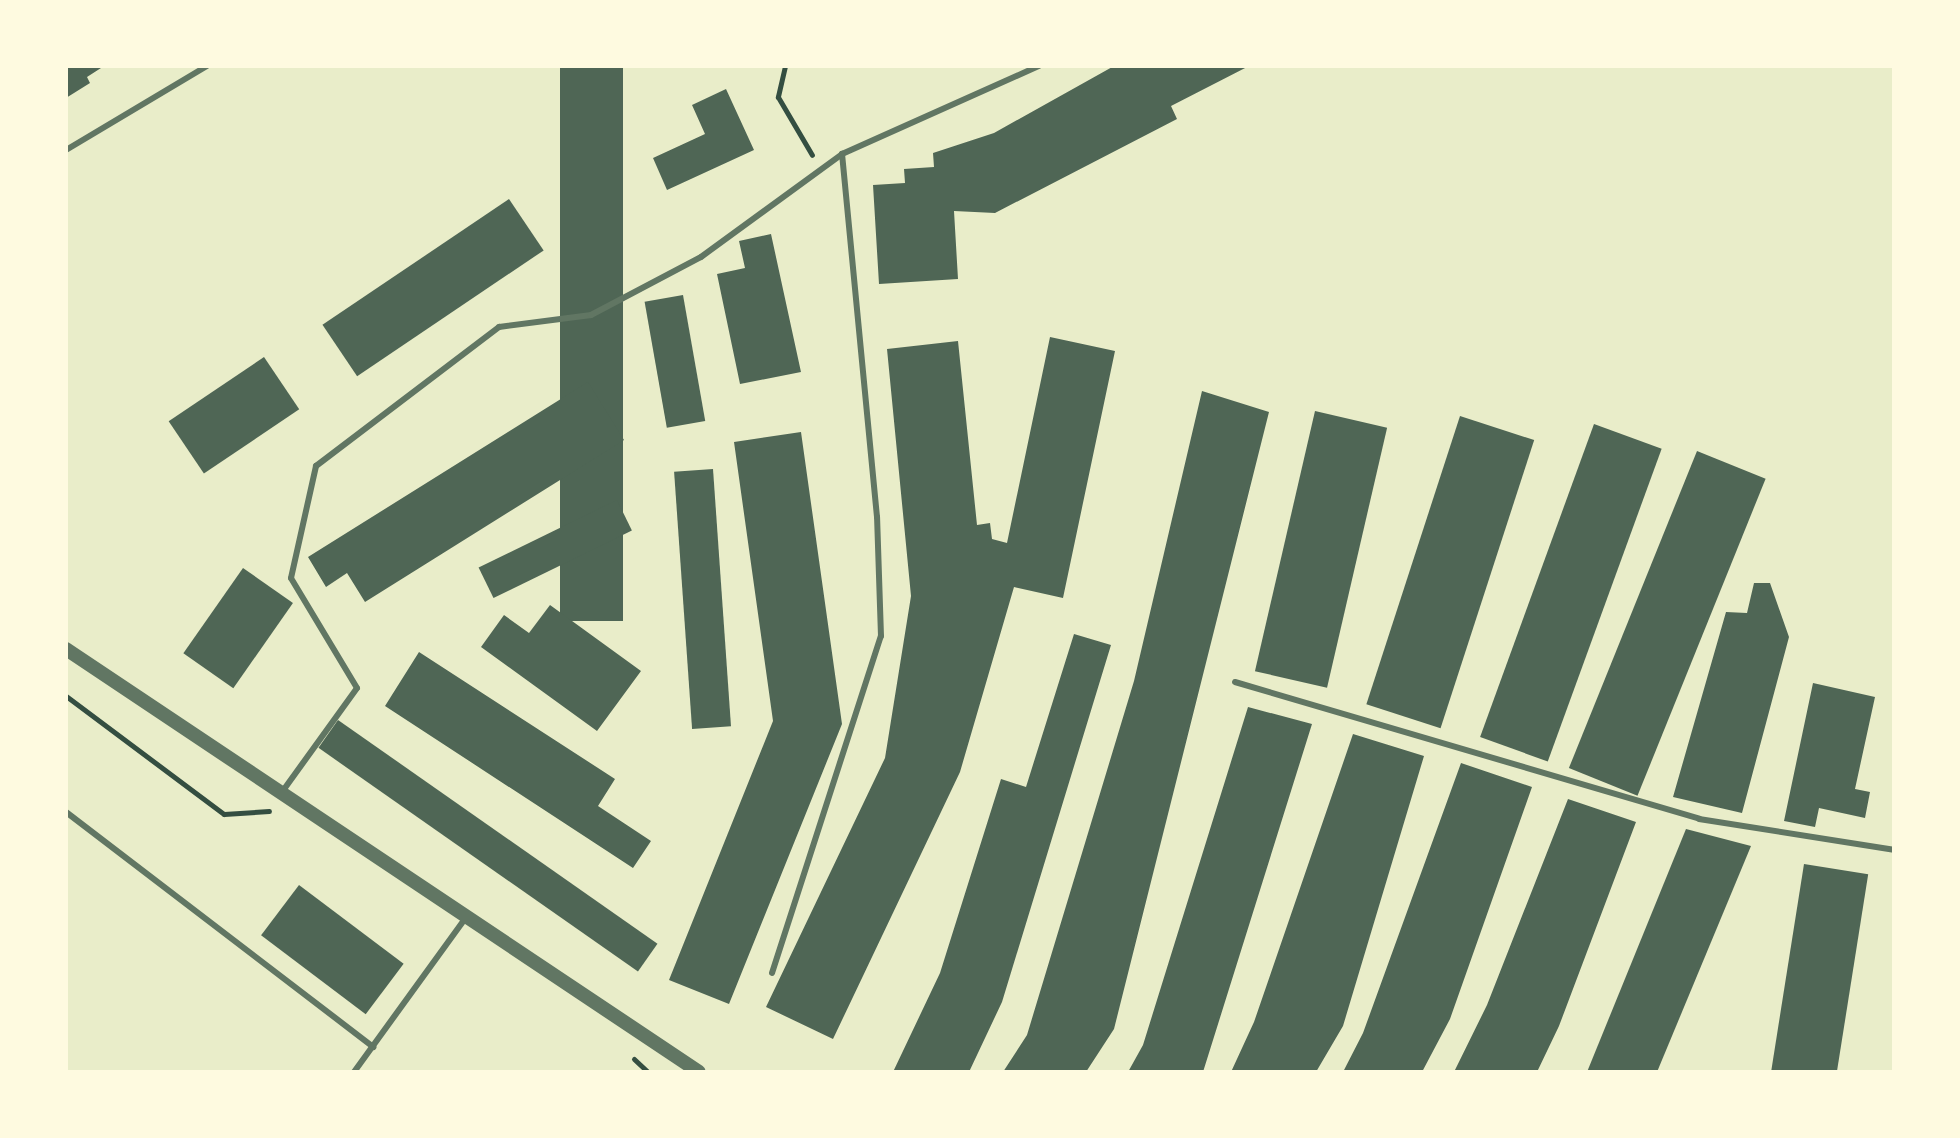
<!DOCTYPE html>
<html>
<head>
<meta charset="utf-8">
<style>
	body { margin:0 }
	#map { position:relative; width:1960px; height:1138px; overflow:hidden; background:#e9edc9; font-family:"Crimson Pro",serif }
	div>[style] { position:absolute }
	.building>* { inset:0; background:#4f6655; transform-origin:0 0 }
	.path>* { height:5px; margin:-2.5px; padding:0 2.5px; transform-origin:2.5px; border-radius:2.5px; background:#344e41 }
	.service>* { height:6px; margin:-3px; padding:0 3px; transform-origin:3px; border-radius:3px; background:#617663 }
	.tertiary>* { height:14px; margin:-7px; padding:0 7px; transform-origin:7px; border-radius:7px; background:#617663 }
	span { translate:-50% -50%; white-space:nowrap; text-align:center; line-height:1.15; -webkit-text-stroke:8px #fefae0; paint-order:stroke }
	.frame { position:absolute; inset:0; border:68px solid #fefae0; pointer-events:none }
</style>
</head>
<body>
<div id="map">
	<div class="building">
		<i style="clip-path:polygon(66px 66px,100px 66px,101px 68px,87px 77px,90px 83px,66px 98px)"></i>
		<i style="left:560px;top:66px;width:63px;height:555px"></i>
		<i style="clip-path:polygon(1114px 66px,1249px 66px,1171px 106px,1177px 119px,995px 213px,954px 211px,958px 279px,879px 284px,873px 185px,905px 183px,904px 169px,934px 167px,933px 153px,994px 133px)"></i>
		<i style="clip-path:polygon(726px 89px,754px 150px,667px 190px,653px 158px,705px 134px,692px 105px)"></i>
		<i style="left:509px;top:199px;width:62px;height:225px;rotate:56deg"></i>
		<i style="clip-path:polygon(771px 234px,801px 372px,740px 384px,717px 274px,745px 268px,739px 241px)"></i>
		<i style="left:683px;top:295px;width:128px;height:39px;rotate:80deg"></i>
		<i style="clip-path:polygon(1050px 337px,1115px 351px,1063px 598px,1014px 587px,960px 772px,833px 1039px,766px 1007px,885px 758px,911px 596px,887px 349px,958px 341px,977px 525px,990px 523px,992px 539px,1007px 543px)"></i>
		<i style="left:264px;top:357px;width:63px;height:115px;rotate:56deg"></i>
		<i style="clip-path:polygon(588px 382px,624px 440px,365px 602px,347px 573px,326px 587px,308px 557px)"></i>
		<i style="clip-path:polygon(1202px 391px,1269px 412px,1114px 1029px,1086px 1072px,1003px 1072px,1027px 1035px,1134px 681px)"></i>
		<i style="left:1315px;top:411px;width:74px;height:267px;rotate:13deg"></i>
		<i style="left:1460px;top:416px;width:78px;height:303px;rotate:18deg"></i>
		<i style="left:1594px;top:424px;width:72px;height:333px;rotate:20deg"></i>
		<i style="clip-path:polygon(801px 432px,842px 724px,729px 1004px,669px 980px,773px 721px,734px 442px)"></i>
		<i style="left:1697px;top:451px;width:74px;height:342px;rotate:22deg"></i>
		<i style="left:713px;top:469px;width:258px;height:39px;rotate:86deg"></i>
		<i style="left:617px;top:500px;width:34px;height:154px;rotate:64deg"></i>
		<i style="left:243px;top:568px;width:61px;height:104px;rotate:35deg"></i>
		<i style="clip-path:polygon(1754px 583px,1770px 583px,1789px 637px,1742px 813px,1673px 797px,1726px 612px,1747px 613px)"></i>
		<i style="clip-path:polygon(550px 605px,641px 671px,597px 731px,481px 647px,504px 615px,529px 633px)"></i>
		<i style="clip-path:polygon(1074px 634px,1111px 645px,1002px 1002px,969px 1072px,893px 1072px,940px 973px,1001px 779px,1026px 787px)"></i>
		<i style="clip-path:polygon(419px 652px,615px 779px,598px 806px,651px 841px,633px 868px,385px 706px)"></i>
		<i style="clip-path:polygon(1813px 683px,1875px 697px,1855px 789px,1870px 792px,1865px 818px,1819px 808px,1815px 827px,1784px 821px)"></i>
		<i style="clip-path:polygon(1248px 707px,1312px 724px,1203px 1072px,1128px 1072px,1143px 1045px)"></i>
		<i style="left:338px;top:720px;width:390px;height:34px;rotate:35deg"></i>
		<i style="clip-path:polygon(1353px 734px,1424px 756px,1343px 1026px,1316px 1072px,1231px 1072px,1254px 1022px)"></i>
		<i style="clip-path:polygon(1461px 763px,1532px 787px,1450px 1019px,1422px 1072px,1343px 1072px,1363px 1033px)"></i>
		<i style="clip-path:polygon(1568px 799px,1636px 822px,1559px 1026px,1537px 1072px,1454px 1072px,1487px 1005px)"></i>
		<i style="clip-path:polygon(1686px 829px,1751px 846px,1657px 1072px,1587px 1072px)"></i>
		<i style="left:1804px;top:864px;width:65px;height:210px;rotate:9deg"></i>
		<i style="left:299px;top:885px;width:131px;height:63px;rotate:37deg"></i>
	</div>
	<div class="path">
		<i style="left:785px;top:66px;width:32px;rotate:103deg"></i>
		<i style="left:778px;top:97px;width:67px;rotate:59.6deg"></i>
		<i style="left:66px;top:696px;width:197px;rotate:36.8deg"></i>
		<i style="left:224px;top:814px;width:45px;rotate:-3.8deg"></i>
		<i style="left:634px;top:1059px;width:19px;rotate:43deg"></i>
	</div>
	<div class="service">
		<i style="left:66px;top:150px;width:164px;rotate:-30.8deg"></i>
		<i style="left:1235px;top:682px;width:484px;rotate:16.4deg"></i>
		<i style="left:1699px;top:819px;width:197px;rotate:9deg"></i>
		<i style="left:282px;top:792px;width:128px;rotate:-54.2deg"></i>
		<i style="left:357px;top:688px;width:128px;rotate:-121deg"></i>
		<i style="left:291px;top:578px;width:115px;rotate:-77.4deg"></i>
		<i style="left:316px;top:466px;width:230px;rotate:-37.2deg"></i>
		<i style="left:499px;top:327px;width:93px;rotate:-7.4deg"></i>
		<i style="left:591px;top:315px;width:124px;rotate:-27.8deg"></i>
		<i style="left:701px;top:257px;width:175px;rotate:-36.1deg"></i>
		<i style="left:842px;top:154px;width:216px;rotate:-24.1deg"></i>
		<i style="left:66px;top:812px;width:387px;rotate:37.4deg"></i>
		<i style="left:772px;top:973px;width:354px;rotate:-72.1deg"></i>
		<i style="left:881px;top:636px;width:119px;rotate:-91.9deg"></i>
		<i style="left:877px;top:517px;width:365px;rotate:-95.5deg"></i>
		<i style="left:354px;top:1072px;width:193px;rotate:-54.1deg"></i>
	</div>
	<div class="tertiary">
		<i style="left:66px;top:649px;width:761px;rotate:33.75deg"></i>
	</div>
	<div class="frame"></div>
</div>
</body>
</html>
